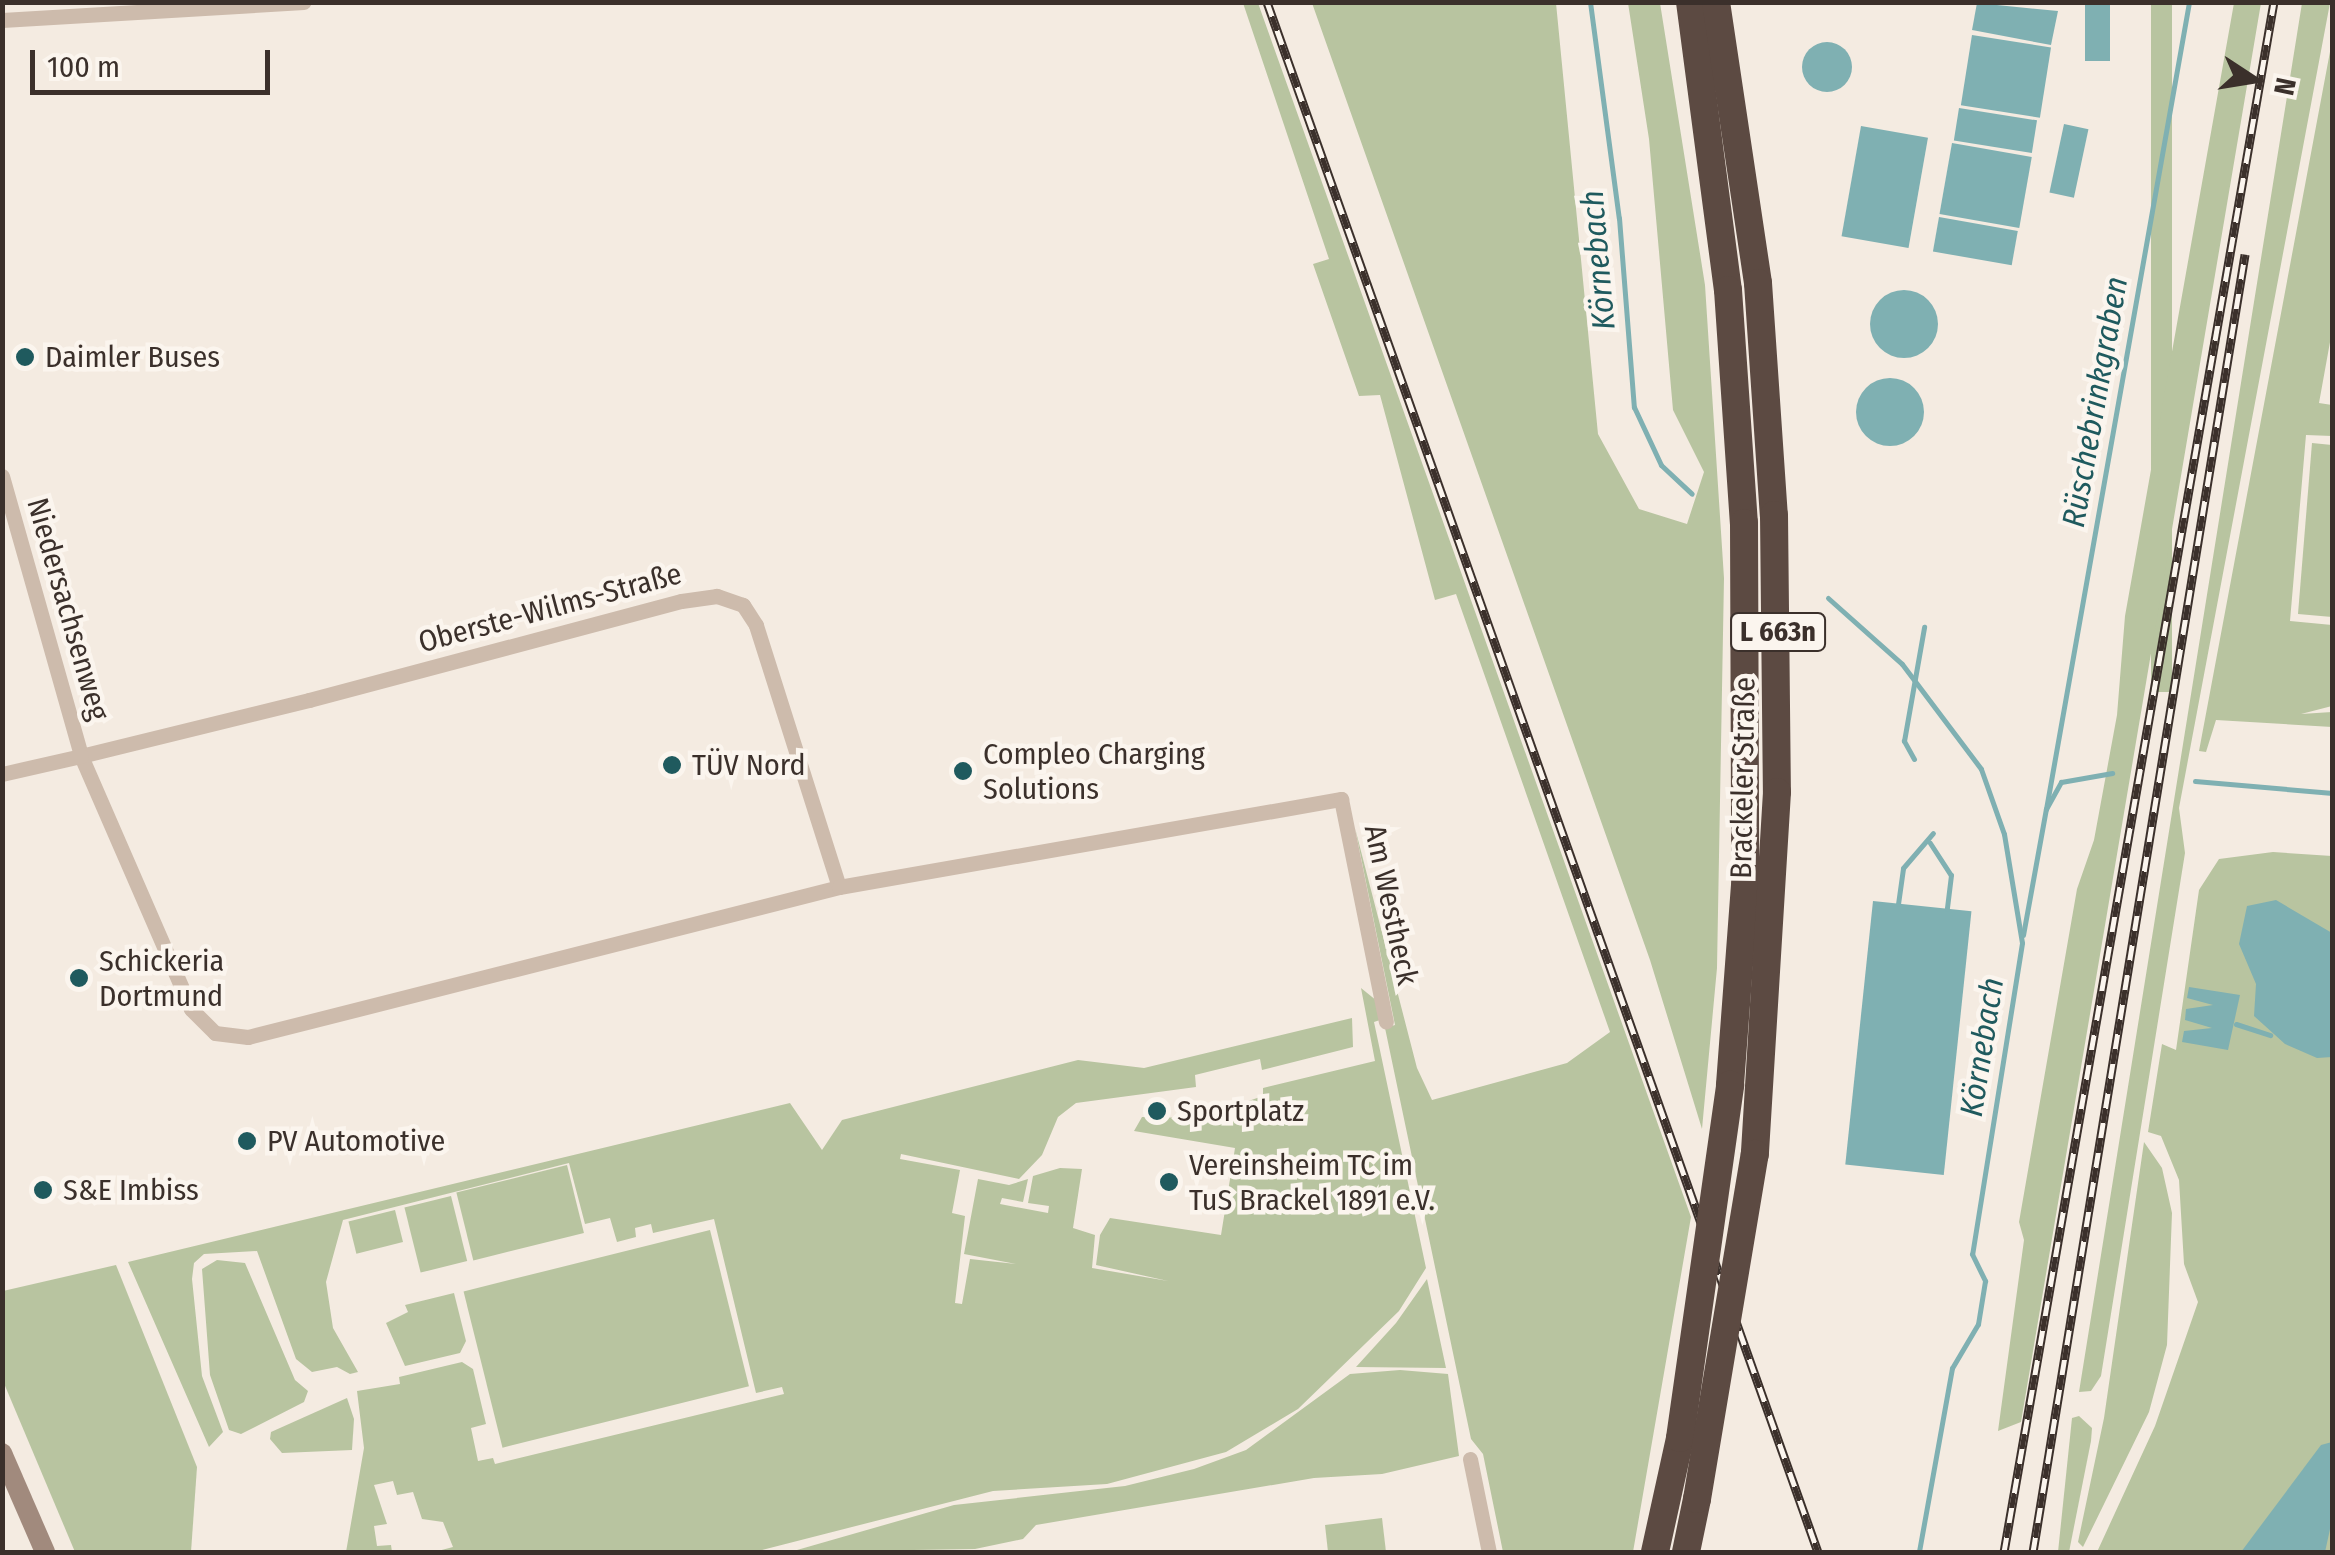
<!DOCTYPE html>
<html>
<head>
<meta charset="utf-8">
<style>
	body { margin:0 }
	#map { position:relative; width:2335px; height:1555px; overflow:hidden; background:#f4ebe1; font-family:"Fira Sans Condensed",sans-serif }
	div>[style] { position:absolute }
	.green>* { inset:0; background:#b8c4a0; transform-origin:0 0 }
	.water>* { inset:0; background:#7fb0b2; transform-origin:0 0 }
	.round { border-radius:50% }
	.stream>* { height:5px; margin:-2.5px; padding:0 2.5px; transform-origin:2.5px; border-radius:2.5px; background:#7fb0b2 }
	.street>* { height:15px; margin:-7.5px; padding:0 7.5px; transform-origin:7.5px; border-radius:7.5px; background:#cdbbac }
	.secondary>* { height:20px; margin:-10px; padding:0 10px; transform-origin:10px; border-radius:10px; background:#a18a7d }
	.highway>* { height:28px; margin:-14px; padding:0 14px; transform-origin:14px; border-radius:14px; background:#5c4a42 }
	.rail>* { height:9px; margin-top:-4.5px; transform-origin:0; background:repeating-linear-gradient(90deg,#fbf5ee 0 15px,#3b302b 0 30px); box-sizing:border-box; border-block:2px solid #3b302b }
	.highway-bridge>* { height:28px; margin:-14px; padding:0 14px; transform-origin:14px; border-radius:14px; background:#5c4a42 }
	.dots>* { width:28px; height:28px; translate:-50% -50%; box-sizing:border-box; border:5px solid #fbf5ee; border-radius:50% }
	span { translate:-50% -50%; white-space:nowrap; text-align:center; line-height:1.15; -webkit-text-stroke:9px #fbf5ee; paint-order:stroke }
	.shield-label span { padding:2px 8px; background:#fbf5ee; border:2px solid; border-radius:8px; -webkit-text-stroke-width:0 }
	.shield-label { font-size:28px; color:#3b302b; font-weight:700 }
	.poi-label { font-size:30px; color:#3b302b }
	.left { translate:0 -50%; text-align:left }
	.street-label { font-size:30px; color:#3b302b }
	.water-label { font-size:32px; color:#1f5a5e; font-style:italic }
	.frame { position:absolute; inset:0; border:5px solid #3b302b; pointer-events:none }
	.north { position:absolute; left:2205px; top:30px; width:100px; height:100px; -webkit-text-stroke:8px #fbf5ee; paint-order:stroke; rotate:102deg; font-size:28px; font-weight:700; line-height:40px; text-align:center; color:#3b302b }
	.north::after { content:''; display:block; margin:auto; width:35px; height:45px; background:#3b302b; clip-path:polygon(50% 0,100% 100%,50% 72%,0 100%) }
	.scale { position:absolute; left:30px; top:50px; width:240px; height:45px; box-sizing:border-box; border:5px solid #3b302b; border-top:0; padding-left:12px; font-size:30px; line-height:35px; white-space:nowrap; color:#3b302b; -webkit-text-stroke:8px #fbf5ee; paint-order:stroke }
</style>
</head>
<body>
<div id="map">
	<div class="green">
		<i style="clip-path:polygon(1243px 3px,1258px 3px,1691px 1217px,1633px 1552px,1503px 1552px,1483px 1454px,1471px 1439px,1385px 1028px,1395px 1025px,1355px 828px,1417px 1068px,1432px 1100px,1567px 1063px,1610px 1032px,1456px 594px,1435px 600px,1380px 395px,1359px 396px,1313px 264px,1329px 259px)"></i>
		<i style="clip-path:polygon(1312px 3px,1556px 3px,1598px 434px,1639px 509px,1687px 524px,1704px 472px,1673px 410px,1649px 139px,1628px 3px,1660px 3px,1705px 285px,1724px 578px,1717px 968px,1702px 1129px,1650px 960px)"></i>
		<i style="left:2151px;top:3px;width:21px;height:689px"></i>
		<i style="clip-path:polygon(2234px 3px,2261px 3px,2021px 1422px,1998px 1431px,2024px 1240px,2019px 1222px,2077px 889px,2094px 840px,2117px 715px,2125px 616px)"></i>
		<i style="clip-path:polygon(2302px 3px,2330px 3px,2179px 808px,2185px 853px,2101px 1376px,2091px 1391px,2079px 1392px)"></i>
		<i style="clip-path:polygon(2332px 41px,2332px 331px,2319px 403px,2332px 405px,2332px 436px,2306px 435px,2290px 621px,2332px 625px,2332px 706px,2301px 714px,2332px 712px,2332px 727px,2216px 720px,2206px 752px,2199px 751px)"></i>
		<i style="clip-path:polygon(2312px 443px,2332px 445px,2332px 617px,2298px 614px)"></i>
		<i style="clip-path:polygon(2273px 852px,2332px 856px,2332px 1552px,2097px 1552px,2155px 1426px,2198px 1302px,2184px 1264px,2179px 1180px,2161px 1136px,2148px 1132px,2162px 1044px,2176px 1050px,2199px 890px,2219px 859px)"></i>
		<i style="clip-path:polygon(1361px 988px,1377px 1001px,1380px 1020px,1374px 1022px,1426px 1268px,1399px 1311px,1298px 1409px,1226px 1452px,1107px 1484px,993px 1491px,754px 1552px,434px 1552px,453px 1547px,443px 1522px,422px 1519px,413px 1492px,397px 1495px,393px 1481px,374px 1485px,387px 1524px,374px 1526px,377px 1546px,391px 1545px,392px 1552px,346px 1552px,364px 1448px,357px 1391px,400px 1384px,399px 1377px,462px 1362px,473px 1369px,486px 1424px,471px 1428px,478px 1461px,493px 1458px,495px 1464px,784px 1394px,782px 1387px,756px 1393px,714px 1219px,653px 1233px,651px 1224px,635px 1228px,636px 1237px,617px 1242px,610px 1218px,585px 1224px,569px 1163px,343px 1220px,326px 1282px,333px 1328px,358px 1372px,350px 1374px,337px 1367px,312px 1372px,296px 1359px,257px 1251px,204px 1254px,194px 1263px,192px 1279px,202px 1376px,223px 1432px,209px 1447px,128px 1262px,790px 1103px,822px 1150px,842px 1120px,1078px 1060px,1144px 1068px,1352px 1018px,1353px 1047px,1262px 1070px,1260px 1059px,1195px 1075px,1196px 1087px,1076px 1103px,1058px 1117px,1042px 1155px,1019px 1179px,901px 1154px,900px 1159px,960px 1170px,952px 1213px,965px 1216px,955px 1303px,962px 1304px,970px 1259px,1016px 1264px,964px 1254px,978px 1179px,1009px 1185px,1028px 1179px,1023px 1202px,1002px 1198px,1000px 1204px,1048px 1213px,1049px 1206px,1028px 1203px,1033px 1176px,1060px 1168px,1082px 1169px,1073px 1228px,1095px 1235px,1092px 1268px,1168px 1281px,1096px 1265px,1100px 1235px,1110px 1218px,1221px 1235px,1235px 1148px,1134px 1131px,1142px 1117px,1199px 1118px,1263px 1096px,1263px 1088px,1375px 1061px)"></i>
		<i style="clip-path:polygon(2144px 1142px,2162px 1168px,2172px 1213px,2167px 1345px,2149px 1412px,2083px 1547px,2078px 1542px,2104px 1418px)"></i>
		<i style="left:567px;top:1165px;width:70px;height:114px;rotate:76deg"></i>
		<i style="left:451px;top:1196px;width:67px;height:48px;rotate:76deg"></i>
		<i style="left:395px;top:1210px;width:33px;height:48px;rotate:76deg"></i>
		<i style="left:710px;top:1230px;width:161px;height:254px;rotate:76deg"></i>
		<i style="clip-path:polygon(217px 1260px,245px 1263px,295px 1380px,308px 1391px,304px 1402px,241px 1434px,229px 1430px,210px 1375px,202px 1269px)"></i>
		<i style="clip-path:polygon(116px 1265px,197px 1467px,191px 1552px,75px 1552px,3px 1381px,3px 1291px)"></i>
		<i style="clip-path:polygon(1427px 1279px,1446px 1368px,1356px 1367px,1396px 1323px)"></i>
		<i style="clip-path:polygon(454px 1293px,466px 1341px,460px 1353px,405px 1366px,386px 1323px,408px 1312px,405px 1305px)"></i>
		<i style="clip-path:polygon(1400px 1370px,1448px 1374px,1459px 1456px,1382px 1474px,1314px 1478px,1036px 1525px,1023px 1539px,975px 1549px,790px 1552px,954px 1505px,1125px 1486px,1194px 1469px,1246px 1450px,1350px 1374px)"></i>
		<i style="clip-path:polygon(347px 1398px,354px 1419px,352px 1450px,282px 1453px,270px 1439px,271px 1432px)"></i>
		<i style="clip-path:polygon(2079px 1416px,2092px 1428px,2091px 1441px,2069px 1552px,2058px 1552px,2072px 1418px)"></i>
		<i style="clip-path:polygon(1382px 1518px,1386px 1552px,1328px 1552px,1325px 1525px)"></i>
	</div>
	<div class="water">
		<i style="clip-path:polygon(1977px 3px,2058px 11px,2051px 45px,1972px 30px)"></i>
		<i style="left:2085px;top:3px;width:25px;height:58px"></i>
		<i style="left:1972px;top:35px;width:80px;height:71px;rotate:9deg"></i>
		<i class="round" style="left:1802px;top:42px;width:50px;height:50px"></i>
		<i style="left:1959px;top:108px;width:79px;height:33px;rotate:9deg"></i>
		<i style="left:2064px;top:124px;width:25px;height:70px;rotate:12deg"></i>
		<i style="left:1861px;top:126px;width:68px;height:112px;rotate:10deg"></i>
		<i style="left:1952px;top:143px;width:81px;height:72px;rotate:10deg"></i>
		<i style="left:1939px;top:217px;width:80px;height:35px;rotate:10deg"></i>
		<i class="round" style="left:1870px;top:290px;width:68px;height:68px"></i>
		<i class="round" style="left:1856px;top:378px;width:68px;height:68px"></i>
		<i style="clip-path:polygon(2276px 900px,2332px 933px,2332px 1057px,2317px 1058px,2285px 1044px,2254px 1016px,2256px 984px,2239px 944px,2247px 906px)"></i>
		<i style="left:1873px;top:901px;width:99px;height:265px;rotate:6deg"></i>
		<i style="clip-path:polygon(2189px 987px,2240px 995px,2228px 1050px,2182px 1042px,2184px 1031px,2212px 1028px,2185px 1020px,2186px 1009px,2213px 1005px,2187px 998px)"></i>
		<i style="clip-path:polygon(2332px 1442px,2332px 1520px,2325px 1552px,2241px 1552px,2321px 1445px)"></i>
	</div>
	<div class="stream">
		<i style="left:1590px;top:2px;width:218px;rotate:82.4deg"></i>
		<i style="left:1619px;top:218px;width:190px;rotate:85.5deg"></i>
		<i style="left:1634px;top:407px;width:64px;rotate:65deg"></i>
		<i style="left:1661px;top:465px;width:42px;rotate:43.1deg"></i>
		<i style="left:1828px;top:598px;width:99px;rotate:41.7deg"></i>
		<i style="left:1902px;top:664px;width:131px;rotate:53deg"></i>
		<i style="left:1981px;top:769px;width:69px;rotate:70.5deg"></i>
		<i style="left:2004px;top:834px;width:110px;rotate:80.6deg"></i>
		<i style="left:2022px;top:943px;width:315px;rotate:99.1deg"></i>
		<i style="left:1972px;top:1254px;width:30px;rotate:64deg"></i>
		<i style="left:1985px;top:1281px;width:44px;rotate:99.2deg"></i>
		<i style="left:1978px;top:1324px;width:51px;rotate:120.6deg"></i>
		<i style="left:1952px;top:1368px;width:187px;rotate:100.2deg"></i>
		<i style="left:1914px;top:759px;width:21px;rotate:-119deg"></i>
		<i style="left:1904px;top:741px;width:116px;rotate:-80deg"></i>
		<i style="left:2195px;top:781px;width:138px;rotate:5deg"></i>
		<i style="left:2046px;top:809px;width:820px;rotate:-79.95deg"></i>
		<i style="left:1930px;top:843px;width:38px;rotate:57deg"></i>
		<i style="left:1951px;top:875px;width:34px;rotate:97deg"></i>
		<i style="left:1898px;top:904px;width:36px;rotate:-82deg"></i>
		<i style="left:1903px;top:868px;width:46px;rotate:-49.4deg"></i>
		<i style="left:2023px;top:935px;width:128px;rotate:-79.7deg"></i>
		<i style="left:2046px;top:809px;width:31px;rotate:-61deg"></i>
		<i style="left:2061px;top:782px;width:52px;rotate:-10deg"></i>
		<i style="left:2236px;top:1024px;width:36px;rotate:18deg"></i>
	</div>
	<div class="street">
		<i style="left:2px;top:20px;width:302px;rotate:-3.4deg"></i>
		<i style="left:2px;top:476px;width:291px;rotate:74.2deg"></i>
		<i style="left:81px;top:756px;width:276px;rotate:66.5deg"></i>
		<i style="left:191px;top:1009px;width:34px;rotate:45deg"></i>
		<i style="left:215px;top:1033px;width:33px;rotate:7deg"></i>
		<i style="left:248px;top:1037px;width:610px;rotate:-14.24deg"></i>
		<i style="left:839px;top:887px;width:275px;rotate:-107.6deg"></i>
		<i style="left:756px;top:625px;width:24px;rotate:-123deg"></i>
		<i style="left:743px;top:605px;width:28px;rotate:-161deg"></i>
		<i style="left:717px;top:596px;width:36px;rotate:172deg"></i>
		<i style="left:681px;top:601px;width:385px;rotate:165.1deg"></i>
		<i style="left:309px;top:700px;width:235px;rotate:166.2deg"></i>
		<i style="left:81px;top:756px;width:81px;rotate:167.2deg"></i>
		<i style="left:839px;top:887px;width:510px;rotate:-9.94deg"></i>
		<i style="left:1341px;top:799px;width:227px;rotate:78.6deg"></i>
		<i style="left:1470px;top:1459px;width:95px;rotate:78.5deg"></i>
	</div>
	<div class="secondary">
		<i style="left:2px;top:1453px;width:108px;rotate:66.5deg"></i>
	</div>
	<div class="highway">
		<i style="left:1690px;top:2px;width:290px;rotate:82.5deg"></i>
		<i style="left:1728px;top:290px;width:234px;rotate:86.1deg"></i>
		<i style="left:1744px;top:523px;width:362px;rotate:89.8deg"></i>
		<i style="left:1745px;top:885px;width:201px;rotate:94.3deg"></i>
		<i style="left:1716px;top:2px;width:284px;rotate:81.5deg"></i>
		<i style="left:1758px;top:283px;width:233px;rotate:86.1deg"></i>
		<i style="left:1774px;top:515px;width:277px;rotate:89.4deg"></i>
		<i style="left:1777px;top:792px;width:363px;rotate:93.5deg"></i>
		<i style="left:1655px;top:1552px;width:117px;rotate:-77.6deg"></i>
		<i style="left:1686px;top:1552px;width:54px;rotate:-78.3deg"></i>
	</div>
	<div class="rail">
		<i style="left:1267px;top:2px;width:1645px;rotate:70.43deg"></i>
		<i style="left:2004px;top:1552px;width:1573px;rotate:-80.12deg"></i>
		<i style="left:2033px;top:1552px;width:1315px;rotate:-80.72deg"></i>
	</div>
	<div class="highway-bridge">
		<i style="left:1680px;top:1438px;width:357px;rotate:-81.9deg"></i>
		<i style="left:1697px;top:1499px;width:350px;rotate:-80.5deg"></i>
	</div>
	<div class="dots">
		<i style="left:25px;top:357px;background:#1f5a5e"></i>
		<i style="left:672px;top:765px;background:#1f5a5e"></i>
		<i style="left:963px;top:771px;background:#1f5a5e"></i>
		<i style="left:79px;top:978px;background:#1f5a5e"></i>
		<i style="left:1157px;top:1111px;background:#1f5a5e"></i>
		<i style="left:247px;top:1141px;background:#1f5a5e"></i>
		<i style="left:1169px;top:1182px;background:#1f5a5e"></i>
		<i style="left:43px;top:1190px;background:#1f5a5e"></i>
	</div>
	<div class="shield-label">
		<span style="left:1778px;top:632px">L 663n</span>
	</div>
	<div class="poi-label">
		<span class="left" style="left:45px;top:357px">Daimler Buses</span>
		<span class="left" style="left:983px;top:771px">Compleo Charging<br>Solutions</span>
		<span class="left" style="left:692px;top:765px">TÜV Nord</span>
		<span class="left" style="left:99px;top:978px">Schickeria<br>Dortmund</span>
		<span class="left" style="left:1177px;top:1111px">Sportplatz</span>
		<span class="left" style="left:267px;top:1141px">PV Automotive</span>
		<span class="left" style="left:1189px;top:1182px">Vereinsheim TC im<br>TuS Brackel 1891 e.V.</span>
		<span class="left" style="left:63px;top:1190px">S&amp;E Imbiss</span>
	</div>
	<div class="street-label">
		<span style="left:550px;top:608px;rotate:-15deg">Oberste-Wilms-Straße</span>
		<span style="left:68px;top:609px;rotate:74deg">Niedersachsenweg</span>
		<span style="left:1743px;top:778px;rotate:-89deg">Brackeler Straße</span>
		<span style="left:1391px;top:905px;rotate:78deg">Am Westheck</span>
	</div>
	<div class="water-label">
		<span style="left:1598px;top:260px;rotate:-95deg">Körnebach</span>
		<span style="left:2095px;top:402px;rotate:-80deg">Rüschebrinkgraben</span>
		<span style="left:1982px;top:1047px;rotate:-81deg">Körnebach</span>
	</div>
	<div class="frame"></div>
	<div class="north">N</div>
	<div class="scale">100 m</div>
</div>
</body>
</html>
